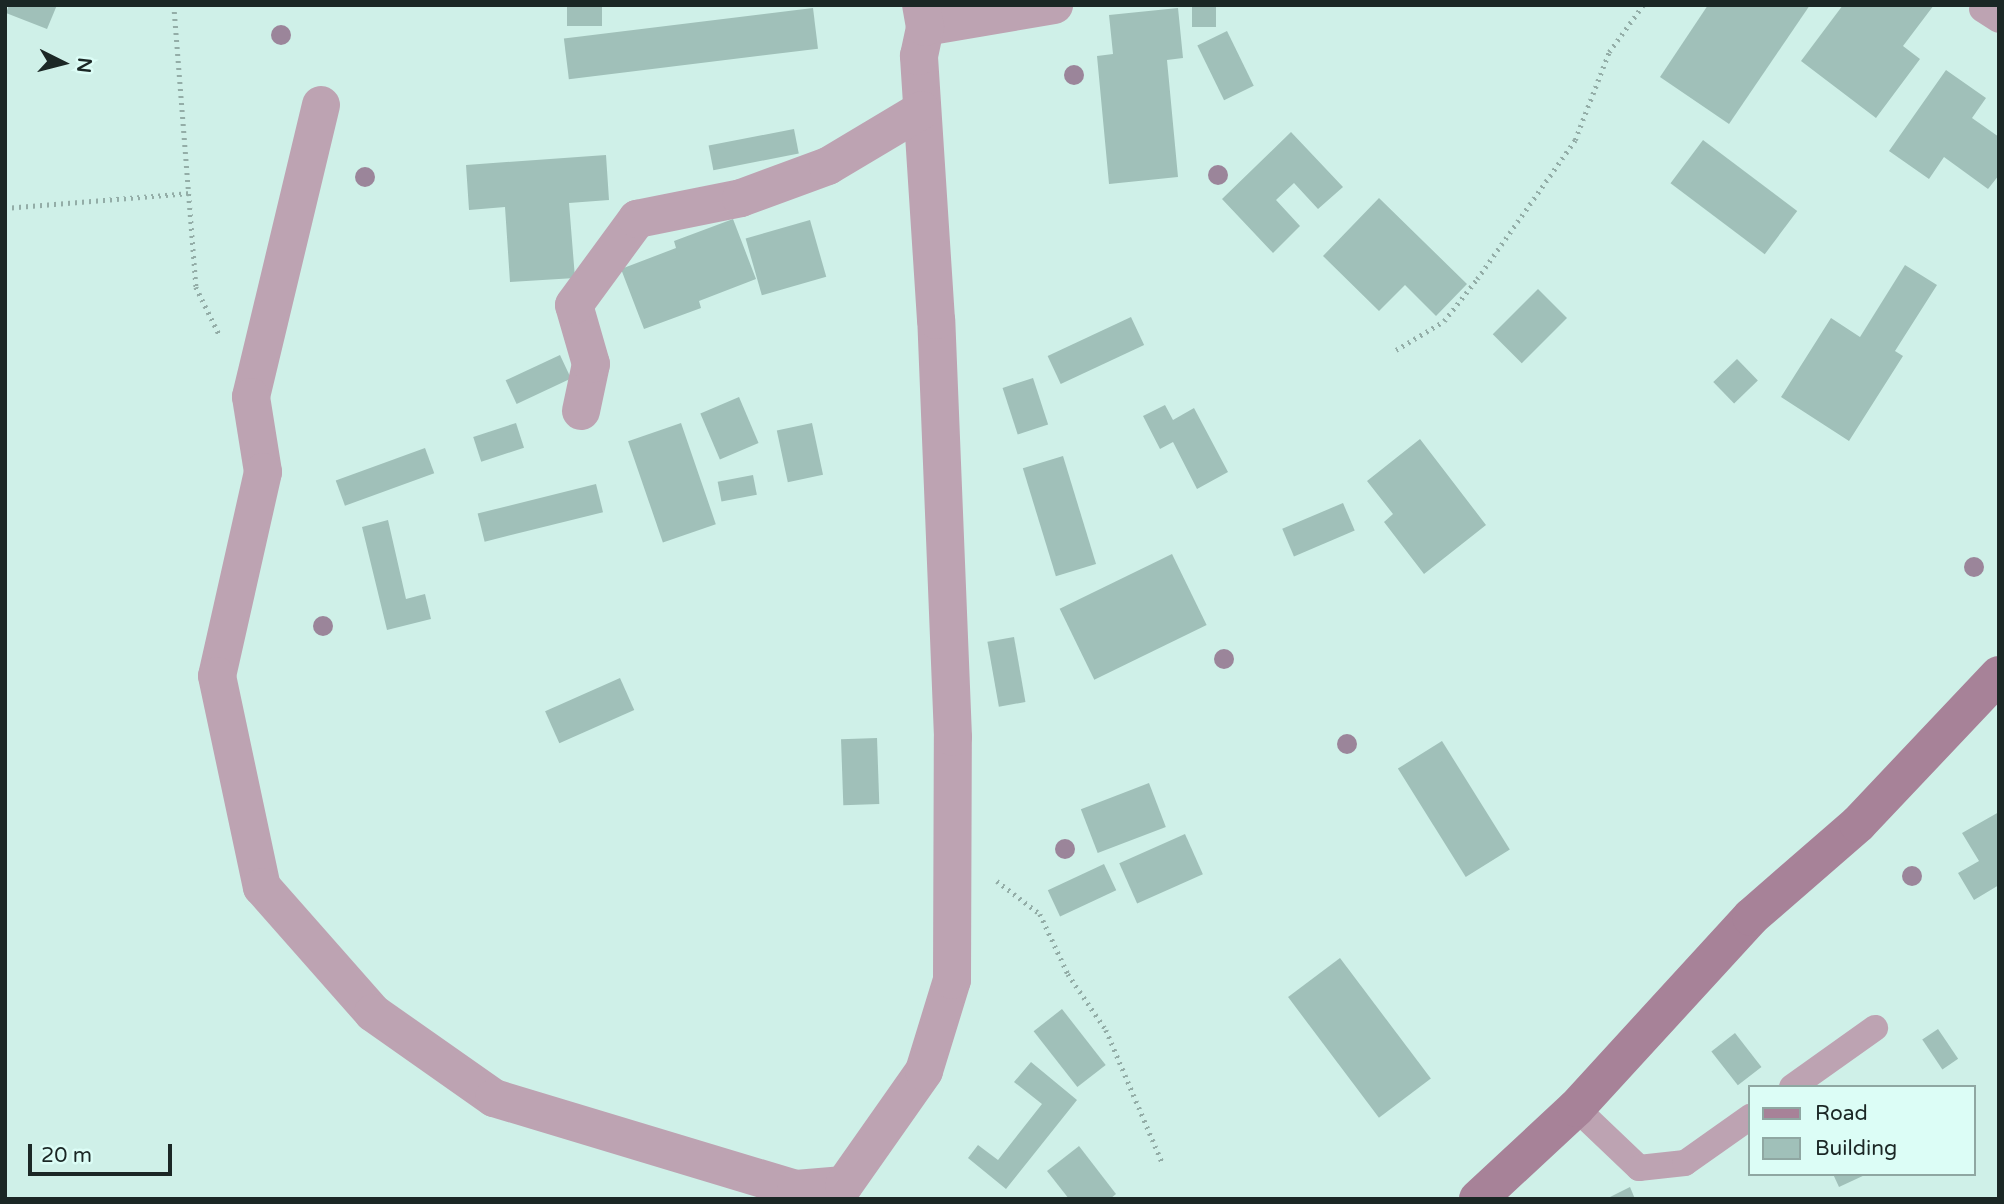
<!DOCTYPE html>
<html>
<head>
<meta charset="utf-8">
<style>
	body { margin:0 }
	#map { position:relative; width:2004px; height:1204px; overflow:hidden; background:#cff0e8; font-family:"Varela Round",sans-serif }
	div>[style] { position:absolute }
	.building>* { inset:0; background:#a0c0b9; transform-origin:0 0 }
	.path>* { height:4.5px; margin-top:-2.25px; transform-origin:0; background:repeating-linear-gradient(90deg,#93ada7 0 2px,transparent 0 7px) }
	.service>* { height:26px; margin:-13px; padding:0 13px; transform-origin:13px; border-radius:13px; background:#bda3b2 }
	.minor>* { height:38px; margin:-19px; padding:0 19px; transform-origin:19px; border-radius:19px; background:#bda3b2 }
	.secondary>* { height:38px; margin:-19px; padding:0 19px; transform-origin:19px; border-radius:19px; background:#a78298 }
	.trees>* { width:20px; height:20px; margin:-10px; border-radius:50%; background:#9b859a }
	span { translate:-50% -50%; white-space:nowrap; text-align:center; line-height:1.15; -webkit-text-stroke:5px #dcfdf6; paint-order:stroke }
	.frame { position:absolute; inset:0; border:7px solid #1b2725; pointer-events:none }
	.legend { position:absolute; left:1748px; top:1085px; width:228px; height:91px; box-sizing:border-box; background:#dcfdf6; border:2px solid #8fa7a2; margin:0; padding:9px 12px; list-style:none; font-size:21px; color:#1b2725 }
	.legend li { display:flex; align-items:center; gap:14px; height:35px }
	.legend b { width:35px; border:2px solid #8fa7a2 }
	.north { position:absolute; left:28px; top:28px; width:70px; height:70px; -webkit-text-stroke:5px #dcfdf6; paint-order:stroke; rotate:96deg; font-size:19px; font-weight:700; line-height:28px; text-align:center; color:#1b2725 }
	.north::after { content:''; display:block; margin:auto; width:24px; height:32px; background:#1b2725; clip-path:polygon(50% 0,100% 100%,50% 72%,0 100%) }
	.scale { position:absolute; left:28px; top:1144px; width:144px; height:32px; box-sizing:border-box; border:4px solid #1b2725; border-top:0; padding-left:9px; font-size:21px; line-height:24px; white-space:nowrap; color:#1b2725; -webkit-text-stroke:5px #dcfdf6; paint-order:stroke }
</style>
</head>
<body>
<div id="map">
	<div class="building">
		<i style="clip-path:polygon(9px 5px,57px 5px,47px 29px,6px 13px)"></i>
		<i style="left:567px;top:5px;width:35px;height:21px"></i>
		<i style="clip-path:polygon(1708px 5px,1810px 5px,1729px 124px,1660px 77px)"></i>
		<i style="clip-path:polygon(1843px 5px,1934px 5px,1903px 46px,1920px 59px,1876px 118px,1801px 61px)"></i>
		<i style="left:1192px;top:7px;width:24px;height:20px"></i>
		<i style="left:813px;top:8px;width:41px;height:251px;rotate:83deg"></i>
		<i style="clip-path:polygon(1178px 8px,1183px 58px,1167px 60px,1178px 177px,1109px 184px,1097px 56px,1113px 54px,1109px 15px)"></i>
		<i style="left:1227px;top:31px;width:61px;height:33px;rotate:64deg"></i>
		<i style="clip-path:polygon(1946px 70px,1986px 98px,1972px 118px,1999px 137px,1999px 175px,1988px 189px,1944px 157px,1929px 179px,1889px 151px)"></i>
		<i style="left:794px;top:129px;width:25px;height:87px;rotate:79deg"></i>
		<i style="clip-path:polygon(1291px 132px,1343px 187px,1318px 209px,1294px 183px,1276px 200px,1300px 226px,1273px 253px,1222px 199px)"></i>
		<i style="left:1703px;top:140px;width:118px;height:54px;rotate:37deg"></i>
		<i style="clip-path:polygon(606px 155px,609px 200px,569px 203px,575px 278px,510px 282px,505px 207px,469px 210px,466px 165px)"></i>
		<i style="clip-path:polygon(1379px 198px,1467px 284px,1436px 316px,1405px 285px,1379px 311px,1323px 256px)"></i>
		<i style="clip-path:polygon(733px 219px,756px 279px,699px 301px,701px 308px,644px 329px,621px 269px,676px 248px,674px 241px)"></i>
		<i style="left:810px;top:220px;width:59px;height:67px;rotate:74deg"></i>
		<i style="clip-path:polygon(1905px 265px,1937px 285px,1895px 351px,1903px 356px,1849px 441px,1781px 397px,1831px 318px,1860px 337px)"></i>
		<i style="left:1538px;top:289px;width:41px;height:64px;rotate:45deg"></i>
		<i style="left:1131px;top:317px;width:31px;height:92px;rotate:65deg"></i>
		<i style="left:560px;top:355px;width:26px;height:60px;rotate:65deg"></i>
		<i style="left:1737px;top:359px;width:30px;height:33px;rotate:46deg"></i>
		<i style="left:1033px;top:378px;width:49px;height:32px;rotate:72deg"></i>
		<i style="left:739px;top:397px;width:50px;height:42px;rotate:67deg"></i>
		<i style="clip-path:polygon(1165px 405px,1173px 420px,1194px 408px,1228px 472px,1197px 489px,1173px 442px,1160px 449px,1143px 416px)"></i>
		<i style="left:516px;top:423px;width:26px;height:45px;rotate:72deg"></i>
		<i style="left:681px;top:423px;width:107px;height:56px;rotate:71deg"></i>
		<i style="left:812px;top:423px;width:53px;height:36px;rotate:78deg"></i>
		<i style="clip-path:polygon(1420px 439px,1486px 525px,1424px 574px,1384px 522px,1393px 514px,1367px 481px)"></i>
		<i style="left:425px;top:448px;width:27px;height:95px;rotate:70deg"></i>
		<i style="left:1063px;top:456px;width:113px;height:42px;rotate:73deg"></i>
		<i style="left:753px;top:475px;width:20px;height:36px;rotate:79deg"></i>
		<i style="left:596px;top:484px;width:29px;height:122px;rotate:76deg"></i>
		<i style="left:1343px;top:503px;width:30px;height:66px;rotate:67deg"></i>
		<i style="clip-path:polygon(388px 520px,406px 599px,425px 594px,431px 619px,387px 630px,362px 527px)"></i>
		<i style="left:1172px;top:554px;width:79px;height:125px;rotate:64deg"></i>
		<i style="left:1014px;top:637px;width:66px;height:27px;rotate:80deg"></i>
		<i style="left:620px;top:678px;width:35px;height:82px;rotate:66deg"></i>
		<i style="left:877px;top:738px;width:66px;height:36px;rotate:88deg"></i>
		<i style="left:1442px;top:741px;width:128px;height:52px;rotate:58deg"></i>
		<i style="left:1149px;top:783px;width:47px;height:73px;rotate:69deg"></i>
		<i style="clip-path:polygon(1999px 812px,1999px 885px,1974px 900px,1958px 873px,1979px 861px,1962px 833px)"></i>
		<i style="left:1185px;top:834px;width:44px;height:72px;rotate:66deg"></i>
		<i style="left:1104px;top:864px;width:29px;height:62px;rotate:65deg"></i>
		<i style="left:1340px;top:958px;width:151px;height:65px;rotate:53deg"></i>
		<i style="left:1062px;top:1009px;width:71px;height:36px;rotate:52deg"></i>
		<i style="left:1938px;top:1029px;width:36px;height:19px;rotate:56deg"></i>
		<i style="left:1735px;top:1033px;width:43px;height:30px;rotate:52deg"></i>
		<i style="clip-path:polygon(1031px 1062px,1077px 1100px,1006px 1189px,968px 1158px,978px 1145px,998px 1160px,1042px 1104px,1014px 1082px)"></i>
		<i style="clip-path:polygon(1079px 1146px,1116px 1194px,1110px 1199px,1069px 1199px,1047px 1171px)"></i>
		<i style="clip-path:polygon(1833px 1174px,1867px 1174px,1839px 1187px)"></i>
		<i style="clip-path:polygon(1630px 1187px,1635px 1199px,1606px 1199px)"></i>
	</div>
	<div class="path">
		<i style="left:174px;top:5px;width:283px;rotate:85.5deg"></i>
		<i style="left:196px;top:287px;width:52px;rotate:63.9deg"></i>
		<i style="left:5px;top:208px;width:186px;rotate:-4.6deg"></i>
		<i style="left:1396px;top:350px;width:56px;rotate:-31.1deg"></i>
		<i style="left:1444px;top:321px;width:53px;rotate:-51.8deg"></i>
		<i style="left:1477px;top:279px;width:170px;rotate:-54.8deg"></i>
		<i style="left:1575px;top:140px;width:94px;rotate:-68.9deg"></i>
		<i style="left:1609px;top:52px;width:58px;rotate:-54.1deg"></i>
		<i style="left:997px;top:881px;width:54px;rotate:37.5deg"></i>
		<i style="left:1040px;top:914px;width:66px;rotate:65deg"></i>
		<i style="left:1068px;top:974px;width:68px;rotate:55.8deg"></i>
		<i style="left:1106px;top:1030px;width:143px;rotate:67deg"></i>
	</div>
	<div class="service">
		<i style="left:1982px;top:9px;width:20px;rotate:33deg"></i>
		<i style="left:1792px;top:1087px;width:102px;rotate:-35.4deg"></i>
		<i style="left:1576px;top:1108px;width:87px;rotate:43.6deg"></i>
		<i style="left:1639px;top:1168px;width:46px;rotate:-6.2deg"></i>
		<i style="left:1685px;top:1163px;width:80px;rotate:-35.3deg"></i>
	</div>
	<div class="minor">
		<i style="left:925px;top:27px;width:131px;rotate:-9.7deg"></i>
		<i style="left:321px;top:105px;width:300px;rotate:103.5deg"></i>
		<i style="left:251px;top:397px;width:76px;rotate:80.9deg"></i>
		<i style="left:263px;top:472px;width:209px;rotate:102.7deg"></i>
		<i style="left:217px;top:676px;width:216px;rotate:78deg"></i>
		<i style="left:262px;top:887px;width:168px;rotate:48.6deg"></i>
		<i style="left:373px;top:1013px;width:148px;rotate:35.1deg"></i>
		<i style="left:494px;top:1098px;width:315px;rotate:16.8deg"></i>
		<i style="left:796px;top:1189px;width:48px;rotate:-4.8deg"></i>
		<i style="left:844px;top:1185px;width:139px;rotate:-54.9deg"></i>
		<i style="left:924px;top:1071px;width:95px;rotate:-72.9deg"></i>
		<i style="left:952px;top:980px;width:243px;rotate:-89.8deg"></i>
		<i style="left:953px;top:737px;width:417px;rotate:-92.3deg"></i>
		<i style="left:936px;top:320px;width:265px;rotate:-93.7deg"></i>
		<i style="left:919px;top:56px;width:30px;rotate:-78deg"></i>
		<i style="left:925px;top:27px;width:22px;rotate:-100deg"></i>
		<i style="left:581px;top:411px;width:48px;rotate:-78deg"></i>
		<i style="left:591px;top:364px;width:61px;rotate:-106.1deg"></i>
		<i style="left:574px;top:305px;width:107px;rotate:-53.8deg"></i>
		<i style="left:637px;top:219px;width:106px;rotate:-11.4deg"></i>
		<i style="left:741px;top:198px;width:93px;rotate:-20.2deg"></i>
		<i style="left:828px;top:166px;width:109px;rotate:-30.8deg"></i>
	</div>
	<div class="secondary">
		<i style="left:1478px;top:1199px;width:134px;rotate:-42.9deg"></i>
		<i style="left:1576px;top:1108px;width:259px;rotate:-47.5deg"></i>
		<i style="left:1751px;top:917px;width:142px;rotate:-41deg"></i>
		<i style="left:1858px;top:824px;width:205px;rotate:-46.6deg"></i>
	</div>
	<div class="trees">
		<i style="left:281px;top:35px"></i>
		<i style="left:1074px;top:75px"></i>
		<i style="left:1218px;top:175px"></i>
		<i style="left:365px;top:177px"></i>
		<i style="left:1974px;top:567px"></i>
		<i style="left:323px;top:626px"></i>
		<i style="left:1224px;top:659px"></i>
		<i style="left:1347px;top:744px"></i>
		<i style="left:1065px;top:849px"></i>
		<i style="left:1912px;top:876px"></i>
	</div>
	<div class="frame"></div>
	<ul class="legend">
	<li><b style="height:9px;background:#a78298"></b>Road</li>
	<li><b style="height:19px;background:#a0c0b9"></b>Building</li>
	</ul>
	<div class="north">N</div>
	<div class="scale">20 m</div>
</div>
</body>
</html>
